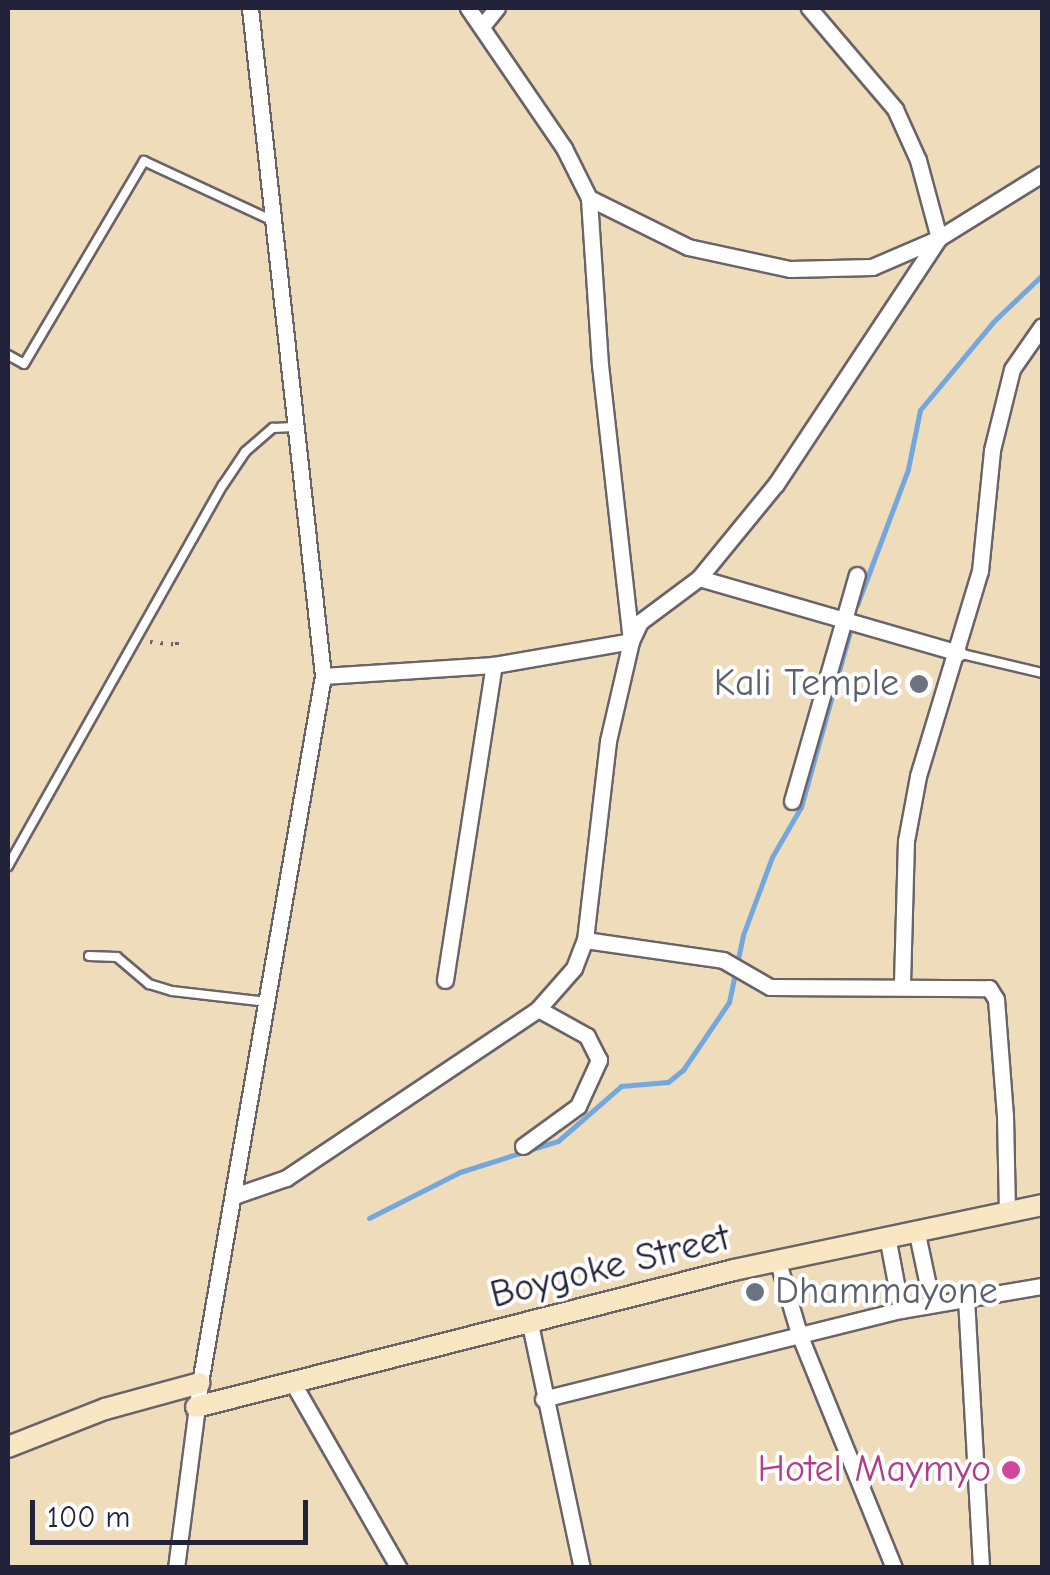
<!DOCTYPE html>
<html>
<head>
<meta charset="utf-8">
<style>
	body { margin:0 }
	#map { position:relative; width:1050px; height:1575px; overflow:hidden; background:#efdcbb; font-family:"Comic Neue",sans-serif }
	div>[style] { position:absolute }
	.stream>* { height:5px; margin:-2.5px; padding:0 2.5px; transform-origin:2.5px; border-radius:2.5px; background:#73a7df }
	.path>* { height:4px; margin-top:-2px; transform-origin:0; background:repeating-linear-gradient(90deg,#6a6368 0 2.5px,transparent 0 10.5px) }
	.roads { filter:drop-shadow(2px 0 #6a6368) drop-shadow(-2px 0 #6a6368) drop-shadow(0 2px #6a6368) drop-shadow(0 -2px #6a6368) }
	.lane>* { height:8px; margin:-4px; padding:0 4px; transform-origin:4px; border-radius:4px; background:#fff }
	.street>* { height:15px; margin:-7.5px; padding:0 7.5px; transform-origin:7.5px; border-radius:7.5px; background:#fff }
	.secondary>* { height:20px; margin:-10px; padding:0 10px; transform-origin:10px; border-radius:10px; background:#f9e7c3 }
	.dots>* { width:28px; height:28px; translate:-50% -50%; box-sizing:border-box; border:5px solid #fff; border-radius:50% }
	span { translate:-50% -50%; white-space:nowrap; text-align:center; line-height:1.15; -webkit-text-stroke:8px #fff; paint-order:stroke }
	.worship-label { font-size:38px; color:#5b616d }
	.right { translate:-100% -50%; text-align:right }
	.left { translate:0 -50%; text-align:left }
	.street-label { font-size:38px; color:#22223b }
	.hotel-label { font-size:38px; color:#b23c85 }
	.frame { position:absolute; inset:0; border:10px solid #22223b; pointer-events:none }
	.scale { position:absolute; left:30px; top:1500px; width:278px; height:45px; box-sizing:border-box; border:5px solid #22223b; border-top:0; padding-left:12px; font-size:30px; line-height:35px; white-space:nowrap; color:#22223b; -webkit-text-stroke:8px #fff; paint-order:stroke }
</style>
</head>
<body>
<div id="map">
	<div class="stream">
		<i style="left:857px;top:605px;width:145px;rotate:-69.4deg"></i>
		<i style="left:908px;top:469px;width:60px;rotate:-78.5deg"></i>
		<i style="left:920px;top:410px;width:114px;rotate:-50.3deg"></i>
		<i style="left:993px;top:322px;width:68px;rotate:-43.8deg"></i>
		<i style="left:369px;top:1218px;width:102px;rotate:-26.8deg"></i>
		<i style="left:460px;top:1172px;width:103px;rotate:-17.6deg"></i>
		<i style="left:558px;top:1141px;width:84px;rotate:-41.1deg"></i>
		<i style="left:621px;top:1086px;width:47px;rotate:-4.9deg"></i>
		<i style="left:668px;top:1082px;width:19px;rotate:-39deg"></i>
		<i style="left:683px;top:1070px;width:82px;rotate:-55.9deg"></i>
		<i style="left:729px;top:1002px;width:68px;rotate:-78.2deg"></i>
		<i style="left:743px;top:935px;width:83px;rotate:-69.6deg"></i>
		<i style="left:772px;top:857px;width:58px;rotate:-59.9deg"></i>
		<i style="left:801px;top:807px;width:183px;rotate:-74.4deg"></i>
	</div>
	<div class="path">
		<i style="left:150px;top:642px;width:27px;rotate:6deg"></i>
		<i style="left:177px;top:645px;width:5px;rotate:-90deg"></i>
	</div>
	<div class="roads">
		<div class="lane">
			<i style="left:8px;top:355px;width:18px;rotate:29deg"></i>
			<i style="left:24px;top:364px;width:236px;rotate:-59.4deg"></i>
			<i style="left:144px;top:161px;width:140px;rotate:24.9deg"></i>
			<i style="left:958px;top:653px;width:86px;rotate:13.4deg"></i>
			<i style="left:8px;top:866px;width:437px;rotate:-60.6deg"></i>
			<i style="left:223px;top:485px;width:40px;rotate:-56deg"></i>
			<i style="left:245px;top:452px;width:37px;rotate:-41deg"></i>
			<i style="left:273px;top:428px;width:21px;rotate:-3deg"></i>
			<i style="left:89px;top:956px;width:28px;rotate:2deg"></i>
			<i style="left:117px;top:957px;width:42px;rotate:40.2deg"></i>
			<i style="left:149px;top:984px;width:24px;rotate:17deg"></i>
			<i style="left:172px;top:991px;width:96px;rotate:6.6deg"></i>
		</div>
		<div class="street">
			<i style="left:483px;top:25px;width:22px;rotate:-51deg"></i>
			<i style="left:589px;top:198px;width:110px;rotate:26.3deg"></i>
			<i style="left:688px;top:247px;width:104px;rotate:12.2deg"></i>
			<i style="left:790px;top:269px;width:82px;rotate:-1.4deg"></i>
			<i style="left:872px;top:267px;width:73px;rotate:-23.4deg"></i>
			<i style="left:939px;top:238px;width:121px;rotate:-31.9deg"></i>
			<i style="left:699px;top:578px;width:270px;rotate:16.1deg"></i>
			<i style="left:323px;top:676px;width:171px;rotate:-3.7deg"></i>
			<i style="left:494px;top:665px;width:139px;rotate:-9.9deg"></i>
			<i style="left:631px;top:641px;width:21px;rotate:-65deg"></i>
			<i style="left:640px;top:622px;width:74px;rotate:-36.7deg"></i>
			<i style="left:699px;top:578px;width:122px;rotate:-50.7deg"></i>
			<i style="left:776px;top:484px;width:295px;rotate:-56.5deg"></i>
			<i style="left:939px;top:238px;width:81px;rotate:-105.1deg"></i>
			<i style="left:918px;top:160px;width:56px;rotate:-114.3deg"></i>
			<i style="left:895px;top:109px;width:133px;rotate:-130.4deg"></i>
			<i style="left:792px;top:801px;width:235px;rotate:-74deg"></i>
			<i style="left:585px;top:940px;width:139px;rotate:8.2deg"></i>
			<i style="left:723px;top:960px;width:54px;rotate:29.9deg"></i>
			<i style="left:770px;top:987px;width:219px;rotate:0.3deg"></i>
			<i style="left:989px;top:988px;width:13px;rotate:58deg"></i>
			<i style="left:996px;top:999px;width:117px;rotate:85.6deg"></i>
			<i style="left:1005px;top:1116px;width:94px;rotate:88.8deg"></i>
			<i style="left:445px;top:980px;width:319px;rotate:-81.2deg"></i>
			<i style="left:902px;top:983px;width:142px;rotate:-88.4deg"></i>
			<i style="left:906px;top:841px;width:66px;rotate:-79.5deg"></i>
			<i style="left:918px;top:776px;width:214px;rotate:-73.2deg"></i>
			<i style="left:980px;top:571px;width:122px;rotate:-84.3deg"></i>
			<i style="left:992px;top:450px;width:83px;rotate:-76.1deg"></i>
			<i style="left:1012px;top:369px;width:52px;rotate:-55.1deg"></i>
			<i style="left:523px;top:1146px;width:68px;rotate:-36deg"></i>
			<i style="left:578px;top:1106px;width:51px;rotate:-65.5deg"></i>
			<i style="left:599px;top:1060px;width:27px;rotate:-117deg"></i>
			<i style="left:587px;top:1036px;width:56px;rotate:-151.1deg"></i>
			<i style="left:237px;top:1195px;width:52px;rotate:-19.1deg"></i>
			<i style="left:286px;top:1178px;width:303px;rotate:-33.8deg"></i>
			<i style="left:538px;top:1009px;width:55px;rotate:-48.7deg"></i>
			<i style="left:574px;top:968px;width:30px;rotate:-69deg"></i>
			<i style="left:585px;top:940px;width:200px;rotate:-83.4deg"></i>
			<i style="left:608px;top:741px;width:103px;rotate:-77deg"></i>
			<i style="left:631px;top:641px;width:278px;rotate:-96.4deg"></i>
			<i style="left:600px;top:365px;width:167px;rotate:-93.8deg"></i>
			<i style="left:589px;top:198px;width:56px;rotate:-116.6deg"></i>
			<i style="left:564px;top:148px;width:170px;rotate:-124.4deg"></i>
			<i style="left:916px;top:1229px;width:77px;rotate:78deg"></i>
			<i style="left:887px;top:1236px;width:75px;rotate:79.3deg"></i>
			<i style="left:778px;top:1262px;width:75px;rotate:73.7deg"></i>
			<i style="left:799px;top:1334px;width:253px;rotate:67.9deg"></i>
			<i style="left:966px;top:1298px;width:270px;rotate:86.8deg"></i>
			<i style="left:530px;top:1324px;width:249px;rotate:78deg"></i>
			<i style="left:294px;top:1385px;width:211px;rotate:60.2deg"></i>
			<i style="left:543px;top:1399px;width:369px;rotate:-14deg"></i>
			<i style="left:901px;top:1310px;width:143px;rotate:-9.7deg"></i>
			<i style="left:176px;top:1568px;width:187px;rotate:-82.6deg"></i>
			<i style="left:200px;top:1383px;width:718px;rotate:-80.13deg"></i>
			<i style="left:323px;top:676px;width:672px;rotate:-96.24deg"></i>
		</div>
		<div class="secondary">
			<i style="left:196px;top:1407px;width:555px;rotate:-14.29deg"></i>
			<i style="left:734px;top:1270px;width:315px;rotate:-11.9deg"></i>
			<i style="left:8px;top:1447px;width:104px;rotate:-21.4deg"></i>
			<i style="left:105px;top:1409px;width:98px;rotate:-15.3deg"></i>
		</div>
	</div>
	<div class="dots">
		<i style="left:919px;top:684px;background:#6b7280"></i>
		<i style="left:755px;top:1292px;background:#6b7280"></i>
		<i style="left:1011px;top:1470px;background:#d1479c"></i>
	</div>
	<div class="worship-label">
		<span class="right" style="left:899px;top:684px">Kali Temple</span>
		<span class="left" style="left:775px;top:1292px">Dhammayone</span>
	</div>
	<div class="street-label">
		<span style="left:610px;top:1267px;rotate:-14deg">Boygoke Street</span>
	</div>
	<div class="hotel-label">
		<span class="right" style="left:991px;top:1470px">Hotel Maymyo</span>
	</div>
	<div class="frame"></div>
	<div class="scale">100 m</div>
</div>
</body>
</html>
